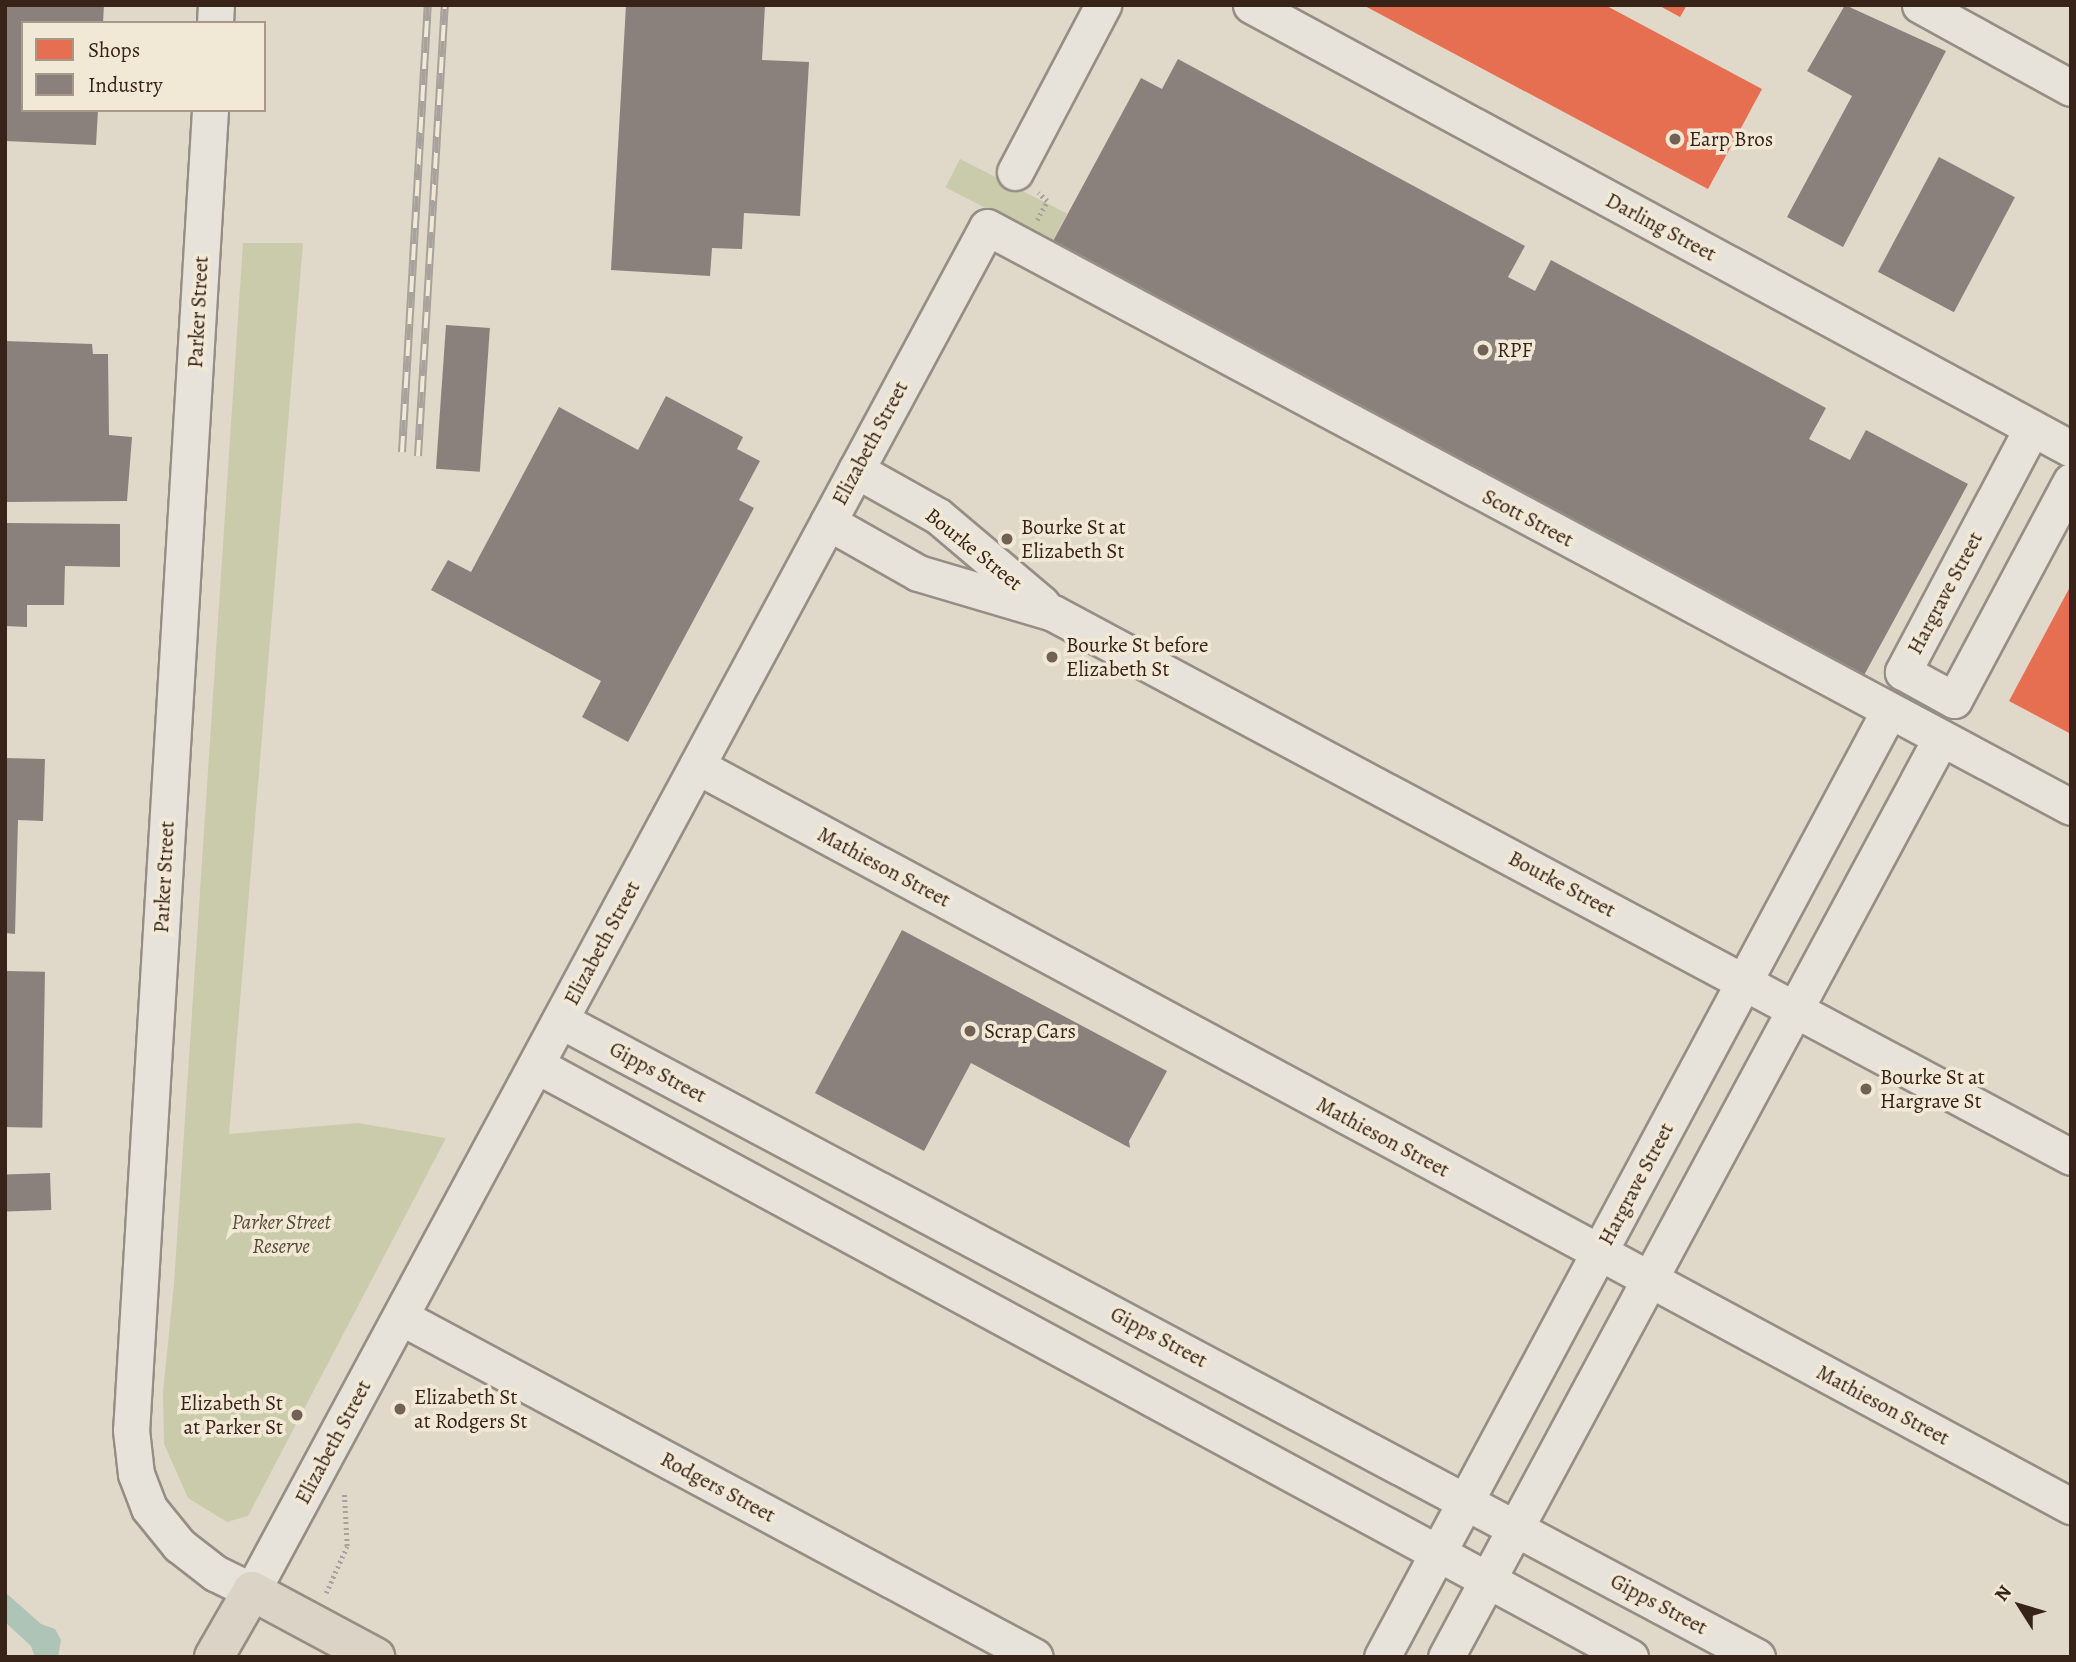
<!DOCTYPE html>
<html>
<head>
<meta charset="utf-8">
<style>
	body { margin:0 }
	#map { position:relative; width:2076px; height:1662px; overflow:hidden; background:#e0d8c9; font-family:Alegreya,serif }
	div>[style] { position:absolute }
	.green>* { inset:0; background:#cacbaa; transform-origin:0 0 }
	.water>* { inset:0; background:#aec4b6 }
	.shops>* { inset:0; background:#e76f51 }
	.industry>* { inset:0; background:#8a817c; transform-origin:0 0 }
	.path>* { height:4.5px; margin-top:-2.25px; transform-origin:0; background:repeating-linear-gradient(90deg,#a7a29b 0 2px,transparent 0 5.5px) }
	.roads { filter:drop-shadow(2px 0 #968e84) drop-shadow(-2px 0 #968e84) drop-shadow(0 2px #968e84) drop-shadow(0 -2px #968e84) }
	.minor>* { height:35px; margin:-17.5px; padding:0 17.5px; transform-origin:17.5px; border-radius:17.5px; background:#e7e3db }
	.major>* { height:38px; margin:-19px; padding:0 19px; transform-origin:19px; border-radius:19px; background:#dad3c6 }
	.rail>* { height:8px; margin-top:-4px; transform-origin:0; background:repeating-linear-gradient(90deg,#f1e8d5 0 16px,#a7a29b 0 32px); box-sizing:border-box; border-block:2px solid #a7a29b }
	.dots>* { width:19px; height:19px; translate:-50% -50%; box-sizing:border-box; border:4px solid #f1e8d5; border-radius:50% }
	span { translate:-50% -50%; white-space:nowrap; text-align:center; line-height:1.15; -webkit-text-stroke:7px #f1e8d5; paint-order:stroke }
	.poi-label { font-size:21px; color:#372317 }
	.left { translate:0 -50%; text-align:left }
	.right { translate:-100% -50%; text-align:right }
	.street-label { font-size:21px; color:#372317 }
	.park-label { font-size:21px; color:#574a36; font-style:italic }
	.frame { position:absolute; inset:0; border:7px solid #372317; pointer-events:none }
	.legend { position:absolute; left:21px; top:21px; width:245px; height:91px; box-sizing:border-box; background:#f1e8d5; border:2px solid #a79989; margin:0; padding:9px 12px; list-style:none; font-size:21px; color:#372317 }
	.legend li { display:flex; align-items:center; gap:14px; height:35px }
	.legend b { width:35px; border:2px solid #a79989 }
	.north { position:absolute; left:1985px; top:1571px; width:70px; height:70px; -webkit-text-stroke:5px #f1e8d5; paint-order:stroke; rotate:307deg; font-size:19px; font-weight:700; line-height:28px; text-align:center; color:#372317 }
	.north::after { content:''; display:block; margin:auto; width:24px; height:32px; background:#372317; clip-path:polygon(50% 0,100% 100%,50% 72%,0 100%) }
</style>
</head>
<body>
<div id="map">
	<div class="green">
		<i style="left:960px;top:159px;width:120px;height:32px;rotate:27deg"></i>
		<i style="clip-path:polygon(243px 243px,303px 243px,229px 1134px,358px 1123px,446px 1138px,248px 1516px,227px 1522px,188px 1498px,164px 1444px,163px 1392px,174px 1284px)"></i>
	</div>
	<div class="water">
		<i style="clip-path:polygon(5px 1592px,41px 1624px,55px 1629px,61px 1640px,58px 1657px,35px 1657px,31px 1646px,5px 1622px)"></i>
	</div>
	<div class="shops">
		<i style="clip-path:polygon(1363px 5px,1605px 5px,1762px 89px,1708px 189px)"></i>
		<i style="clip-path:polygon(1658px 5px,1687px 5px,1680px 17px)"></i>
		<i style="clip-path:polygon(2071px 585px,2071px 734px,2009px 701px)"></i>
	</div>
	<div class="industry">
		<i style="clip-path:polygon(5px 5px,104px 5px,103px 23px,23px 23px,23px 110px,98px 110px,96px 145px,5px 141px)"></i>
		<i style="clip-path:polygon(626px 5px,765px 5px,762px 60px,809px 62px,800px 216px,744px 213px,742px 249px,712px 248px,710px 276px,611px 270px)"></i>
		<i style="clip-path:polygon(1845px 5px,1946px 51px,1843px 247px,1787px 217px,1852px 96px,1807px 71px)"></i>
		<i style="clip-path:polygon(1178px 59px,1525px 246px,1508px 277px,1535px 291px,1551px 260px,1826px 408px,1809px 439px,1850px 460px,1866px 430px,1968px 484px,1862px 679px,1052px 243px,1141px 78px,1162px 89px)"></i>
		<i style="left:1939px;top:157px;width:86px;height:130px;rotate:28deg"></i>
		<i style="left:446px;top:325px;width:44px;height:144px;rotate:4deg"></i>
		<i style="clip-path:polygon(5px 341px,92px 344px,93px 354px,108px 354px,109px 435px,132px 437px,127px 501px,5px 502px)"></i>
		<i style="clip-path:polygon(666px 396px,743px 437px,737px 449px,760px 461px,739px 500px,754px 508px,628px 742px,582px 717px,601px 681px,431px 590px,448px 560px,471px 572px,559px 407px,638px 450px)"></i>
		<i style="clip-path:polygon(5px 523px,120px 524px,120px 567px,65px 566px,64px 605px,27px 605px,27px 627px,5px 626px)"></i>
		<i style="clip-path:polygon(5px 758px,45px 759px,43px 821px,18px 820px,15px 934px,5px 933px)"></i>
		<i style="clip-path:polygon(902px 930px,1167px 1071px,1129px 1141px,1130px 1148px,971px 1063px,924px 1151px,815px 1093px)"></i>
		<i style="left:5px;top:971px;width:40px;height:156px;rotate:1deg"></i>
		<i style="left:50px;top:1173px;width:37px;height:45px;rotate:88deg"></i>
	</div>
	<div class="path">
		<i style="left:1037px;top:220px;width:21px;rotate:-62deg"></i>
		<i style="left:1047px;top:201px;width:12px;rotate:-138deg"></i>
		<i style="left:326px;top:1593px;width:51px;rotate:-65.9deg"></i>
		<i style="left:347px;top:1546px;width:55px;rotate:-93.1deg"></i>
	</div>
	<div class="roads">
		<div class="minor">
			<i style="left:1251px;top:5px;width:932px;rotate:28.43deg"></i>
			<i style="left:1920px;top:5px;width:172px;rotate:28.8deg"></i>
			<i style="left:215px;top:23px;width:18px;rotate:-87deg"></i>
			<i style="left:210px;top:110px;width:1322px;rotate:93.42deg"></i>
			<i style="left:131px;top:1430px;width:44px;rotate:83.5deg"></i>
			<i style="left:136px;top:1474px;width:36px;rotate:69deg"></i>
			<i style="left:149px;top:1508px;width:48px;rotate:51deg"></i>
			<i style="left:179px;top:1545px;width:46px;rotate:37.9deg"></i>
			<i style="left:215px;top:1573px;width:41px;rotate:25.9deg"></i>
			<i style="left:252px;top:1591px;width:1549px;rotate:-61.68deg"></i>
			<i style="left:987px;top:227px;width:1229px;rotate:28.15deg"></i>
			<i style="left:1015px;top:172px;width:189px;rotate:-62.2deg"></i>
			<i style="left:2032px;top:428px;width:276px;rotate:117.9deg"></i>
			<i style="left:1903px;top:672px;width:58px;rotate:28.8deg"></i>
			<i style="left:1954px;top:700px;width:248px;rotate:-61.9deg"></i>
			<i style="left:856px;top:470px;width:94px;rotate:29.3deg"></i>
			<i style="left:938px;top:516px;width:136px;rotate:40.2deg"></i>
			<i style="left:828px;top:522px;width:103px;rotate:29.5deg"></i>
			<i style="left:918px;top:573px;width:141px;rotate:16.5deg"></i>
			<i style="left:1053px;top:613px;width:1154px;rotate:28.12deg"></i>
			<i style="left:697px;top:766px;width:1561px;rotate:28.31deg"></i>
			<i style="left:560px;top:1020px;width:1356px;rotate:28.02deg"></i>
			<i style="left:536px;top:1065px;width:1244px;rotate:28.42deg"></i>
			<i style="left:401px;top:1317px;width:719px;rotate:28.2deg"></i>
			<i style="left:1382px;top:1657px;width:1073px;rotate:-61.81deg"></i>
			<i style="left:1446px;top:1657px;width:1044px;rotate:-61.69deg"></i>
		</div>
		<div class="major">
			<i style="left:214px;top:1657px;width:76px;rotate:-60.1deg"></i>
			<i style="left:252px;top:1591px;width:140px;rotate:28.2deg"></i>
		</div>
	</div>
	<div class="rail">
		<i style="left:402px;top:452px;width:448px;rotate:-86.7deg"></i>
		<i style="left:418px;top:456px;width:452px;rotate:-86.6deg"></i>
	</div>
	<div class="dots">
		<i style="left:1675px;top:139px;background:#726255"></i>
		<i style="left:1483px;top:350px;background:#726255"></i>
		<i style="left:1007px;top:539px;background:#726255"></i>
		<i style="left:1052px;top:657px;background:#726255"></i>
		<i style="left:970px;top:1031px;background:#726255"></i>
		<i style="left:1866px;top:1089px;background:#726255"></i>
		<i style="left:400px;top:1409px;background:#726255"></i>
		<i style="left:297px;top:1415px;background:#726255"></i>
	</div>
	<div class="poi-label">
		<span class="left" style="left:1689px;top:139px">Earp Bros</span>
		<span class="left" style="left:1497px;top:350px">RPF</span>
		<span class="left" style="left:1021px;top:539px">Bourke St at<br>Elizabeth St</span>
		<span class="left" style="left:1066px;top:657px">Bourke St before<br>Elizabeth St</span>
		<span class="left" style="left:984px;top:1031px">Scrap Cars</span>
		<span class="left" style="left:1880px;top:1089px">Bourke St at<br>Hargrave St</span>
		<span class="left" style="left:414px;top:1409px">Elizabeth St<br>at Rodgers St</span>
		<span class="right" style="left:283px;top:1415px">Elizabeth St<br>at Parker St</span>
	</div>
	<div class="street-label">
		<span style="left:1661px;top:227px;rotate:28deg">Darling Street</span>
		<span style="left:198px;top:312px;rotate:-87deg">Parker Street</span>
		<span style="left:870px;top:443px;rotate:-62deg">Elizabeth Street</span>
		<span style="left:1528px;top:518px;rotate:28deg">Scott Street</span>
		<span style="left:974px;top:549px;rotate:39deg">Bourke Street</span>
		<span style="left:1945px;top:593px;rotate:-62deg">Hargrave Street</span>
		<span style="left:884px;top:867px;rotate:28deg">Mathieson Street</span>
		<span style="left:164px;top:877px;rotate:-87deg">Parker Street</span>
		<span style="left:1562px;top:884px;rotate:28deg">Bourke Street</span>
		<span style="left:602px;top:943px;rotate:-62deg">Elizabeth Street</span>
		<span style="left:658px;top:1072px;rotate:28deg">Gipps Street</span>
		<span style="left:1383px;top:1137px;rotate:28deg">Mathieson Street</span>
		<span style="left:1636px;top:1184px;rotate:-62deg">Hargrave Street</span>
		<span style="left:1159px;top:1337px;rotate:28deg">Gipps Street</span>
		<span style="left:1883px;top:1405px;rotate:28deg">Mathieson Street</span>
		<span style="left:333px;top:1442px;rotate:-62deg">Elizabeth Street</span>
		<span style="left:718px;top:1487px;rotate:28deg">Rodgers Street</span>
		<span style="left:1659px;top:1604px;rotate:28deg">Gipps Street</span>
	</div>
	<div class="park-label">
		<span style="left:281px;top:1234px">Parker Street<br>Reserve</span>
	</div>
	<div class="frame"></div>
	<ul class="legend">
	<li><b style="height:19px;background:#e76f51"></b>Shops</li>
	<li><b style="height:19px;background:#8a817c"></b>Industry</li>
	</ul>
	<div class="north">N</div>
</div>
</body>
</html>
